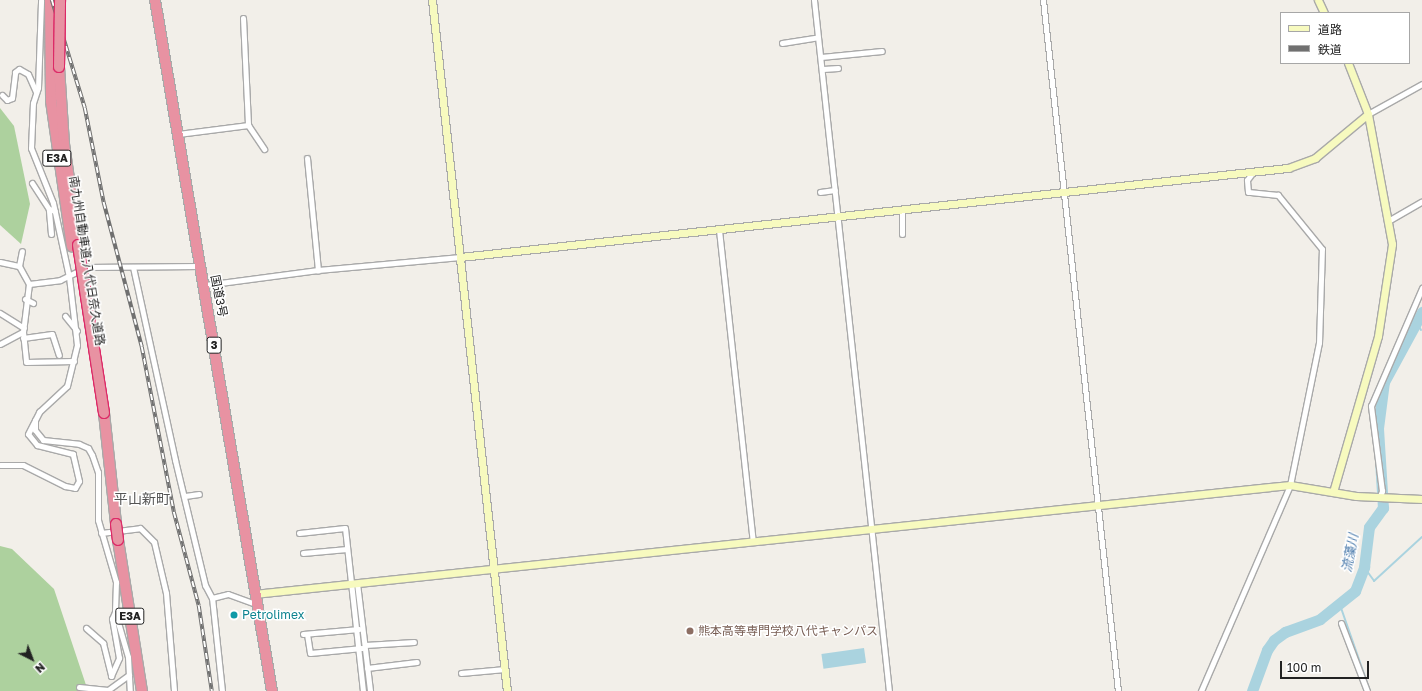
<!DOCTYPE html>
<html>
<head>
<meta charset="utf-8">
<style>
	body { margin:0 }
	#map { position:relative; width:1422px; height:691px; overflow:hidden; background:#f2efe9; font-family:"Golos Text","Noto Sans JP",sans-serif }
	div>[style] { position:absolute }
	.forest>* { inset:0; background:#add19e }
	.water>* { inset:0; background:#aad3df; transform-origin:0 0 }
	.stream>* { height:2px; margin:-1px; padding:0 1px; transform-origin:1px; border-radius:1px; background:#aad3df }
	.river>* { height:11px; margin:-5.5px; padding:0 5.5px; transform-origin:5.5px; border-radius:5.5px; background:#aad3df }
	.roads { filter:drop-shadow(1px 0 #a9a9a9) drop-shadow(-1px 0 #a9a9a9) drop-shadow(0 1px #a9a9a9) drop-shadow(0 -1px #a9a9a9) }
	.street>* { height:5px; margin:-2.5px; padding:0 2.5px; transform-origin:2.5px; border-radius:2.5px; background:#fff }
	.secondary>* { height:7px; margin:-3.5px; padding:0 3.5px; transform-origin:3.5px; border-radius:3.5px; background:#f7fabf }
	.highway>* { height:10px; margin:-5px; padding:0 5px; transform-origin:5px; border-radius:5px; background:#e892a2 }
	.rail>* { height:3.5px; margin-top:-1.75px; transform-origin:0; background:repeating-linear-gradient(90deg,#fff 0 6px,#707070 0 12px); box-sizing:border-box; border-block:1px solid #707070 }
	.bridges { filter:drop-shadow(1px 0 #dc2a67) drop-shadow(-1px 0 #dc2a67) drop-shadow(0 1px #dc2a67) drop-shadow(0 -1px #dc2a67) }
	.highway-bridge>* { height:10px; margin:-5px; padding:0 5px; transform-origin:5px; border-radius:5px; background:#e892a2 }
	.dots>* { width:11px; height:11px; translate:-50% -50%; box-sizing:border-box; border:2px solid #fff; border-radius:50% }
	span { translate:-50% -50%; white-space:nowrap; text-align:center; line-height:1.15; -webkit-text-stroke:3px #fff; paint-order:stroke }
	.shield-label span { padding:1px 3px; background:#fff; border:1px solid; border-radius:3px; -webkit-text-stroke-width:0 }
	.shield-label { font-size:11px; color:#222; font-weight:700 }
	.street-label { font-size:12px; color:#222 }
	.culture-label { font-size:12px; color:#0d838f }
	.left { translate:0 -50%; text-align:left }
	.education-label { font-size:12px; color:#785e54 }
	.water-label { font-size:13px; color:#4a7aab; font-style:italic }
	.quarter-label { font-size:14px; color:#555 }
	.legend { position:absolute; left:1280px; top:12px; width:130px; height:52px; box-sizing:border-box; background:#fff; border:1px solid #a7a7a7; margin:0; padding:5px 7px; list-style:none; font-size:12px; color:#222 }
	.legend li { display:flex; align-items:center; gap:8px; height:20px }
	.legend b { width:20px; border:1px solid #a7a7a7 }
	.north { position:absolute; left:12px; top:639px; width:40px; height:40px; -webkit-text-stroke:3px #fff; paint-order:stroke; rotate:138deg; font-size:11px; font-weight:700; line-height:16px; text-align:center; color:#222 }
	.north::after { content:''; display:block; margin:auto; width:14px; height:18px; background:#222; clip-path:polygon(50% 0,100% 100%,50% 72%,0 100%) }
	.scale { position:absolute; left:1280px; top:661px; width:89px; height:18px; box-sizing:border-box; border:2px solid #222; border-top:0; padding-left:5px; font-size:12px; line-height:14px; white-space:nowrap; color:#222; -webkit-text-stroke:3px #fff; paint-order:stroke }
</style>
</head>
<body>
<div id="map">
	<div class="forest">
		<i style="clip-path:polygon(0 108px,14px 126px,30px 204px,21px 244px,0 225px)"></i>
		<i style="clip-path:polygon(0 546px,12px 549px,54px 589px,88px 691px,0 691px)"></i>
	</div>
	<div class="water">
		<i style="left:864px;top:648px;width:15px;height:43px;rotate:82deg"></i>
	</div>
	<div class="stream">
		<i style="left:1417px;top:323px;width:8px;rotate:60deg"></i>
		<i style="left:1364px;top:567px;width:17px;rotate:54deg"></i>
		<i style="left:1374px;top:581px;width:65px;rotate:-42.5deg"></i>
		<i style="left:1340px;top:605px;width:91px;rotate:70.8deg"></i>
	</div>
	<div class="river">
		<i style="left:1252px;top:691px;width:44px;rotate:-69.9deg"></i>
		<i style="left:1267px;top:650px;width:12px;rotate:-55deg"></i>
		<i style="left:1274px;top:640px;width:14px;rotate:-36deg"></i>
		<i style="left:1285px;top:632px;width:37px;rotate:-20deg"></i>
		<i style="left:1320px;top:619px;width:45px;rotate:-38.7deg"></i>
		<i style="left:1355px;top:591px;width:26px;rotate:-69deg"></i>
		<i style="left:1364px;top:567px;width:40px;rotate:-82.9deg"></i>
		<i style="left:1369px;top:527px;width:24px;rotate:-54deg"></i>
		<i style="left:1383px;top:508px;width:80px;rotate:-93.6deg"></i>
		<i style="left:1378px;top:428px;width:46px;rotate:-82.6deg"></i>
		<i style="left:1384px;top:382px;width:80px;rotate:-61.5deg"></i>
	</div>
	<div class="roads">
		<div class="street">
			<i style="left:814px;top:0;width:695px;rotate:83.81deg"></i>
			<i style="left:1043px;top:0;width:695px;rotate:83.81deg"></i>
			<i style="left:243px;top:18px;width:107px;rotate:87.3deg"></i>
			<i style="left:248px;top:125px;width:29px;rotate:56deg"></i>
			<i style="left:782px;top:43px;width:36px;rotate:-9deg"></i>
			<i style="left:821px;top:57px;width:61px;rotate:-5.6deg"></i>
			<i style="left:823px;top:69px;width:15px;rotate:-4deg"></i>
			<i style="left:2px;top:95px;width:7px;rotate:45deg"></i>
			<i style="left:7px;top:100px;width:5px;rotate:-22deg"></i>
			<i style="left:12px;top:98px;width:26px;rotate:-83deg"></i>
			<i style="left:15px;top:72px;width:5px;rotate:-37deg"></i>
			<i style="left:19px;top:69px;width:10px;rotate:29deg"></i>
			<i style="left:28px;top:74px;width:20px;rotate:66deg"></i>
			<i style="left:1368px;top:114px;width:62px;rotate:-29.1deg"></i>
			<i style="left:178px;top:134px;width:71px;rotate:-7.3deg"></i>
			<i style="left:307px;top:158px;width:113px;rotate:84.4deg"></i>
			<i style="left:32px;top:183px;width:31px;rotate:57deg"></i>
			<i style="left:820px;top:192px;width:15px;rotate:-8deg"></i>
			<i style="left:902px;top:209px;width:25px;rotate:90deg"></i>
			<i style="left:1388px;top:221px;width:39px;rotate:-30deg"></i>
			<i style="left:719px;top:230px;width:313px;rotate:83.8deg"></i>
			<i style="left:51px;top:234px;width:25px;rotate:-95deg"></i>
			<i style="left:49px;top:209px;width:6px;rotate:18deg"></i>
			<i style="left:0;top:262px;width:19px;rotate:12deg"></i>
			<i style="left:19px;top:266px;width:21px;rotate:61deg"></i>
			<i style="left:19px;top:266px;width:15px;rotate:-79deg"></i>
			<i style="left:133px;top:267px;width:198px;rotate:77.7deg"></i>
			<i style="left:175px;top:460px;width:129px;rotate:76.5deg"></i>
			<i style="left:205px;top:585px;width:15px;rotate:62deg"></i>
			<i style="left:29px;top:284px;width:31px;rotate:-7deg"></i>
			<i style="left:60px;top:280px;width:30px;rotate:-26deg"></i>
			<i style="left:87px;top:267px;width:113px;rotate:-0.5deg"></i>
			<i style="left:205px;top:285px;width:114px;rotate:-7.6deg"></i>
			<i style="left:318px;top:270px;width:143px;rotate:-5.2deg"></i>
			<i style="left:25px;top:299px;width:9px;rotate:27deg"></i>
			<i style="left:0;top:313px;width:28px;rotate:32deg"></i>
			<i style="left:65px;top:316px;width:19px;rotate:51deg"></i>
			<i style="left:23px;top:332px;width:30px;rotate:84deg"></i>
			<i style="left:26px;top:362px;width:48px;rotate:-1.2deg"></i>
			<i style="left:23px;top:338px;width:29px;rotate:-8deg"></i>
			<i style="left:52px;top:334px;width:22px;rotate:72deg"></i>
			<i style="left:0;top:344px;width:26px;rotate:-28deg"></i>
			<i style="left:23px;top:332px;width:48px;rotate:-82.9deg"></i>
			<i style="left:35px;top:420px;width:10px;rotate:90deg"></i>
			<i style="left:35px;top:430px;width:13px;rotate:51deg"></i>
			<i style="left:43px;top:440px;width:36px;rotate:6deg"></i>
			<i style="left:79px;top:444px;width:10px;rotate:24deg"></i>
			<i style="left:88px;top:448px;width:8px;rotate:60deg"></i>
			<i style="left:92px;top:455px;width:18px;rotate:71deg"></i>
			<i style="left:98px;top:472px;width:48px;rotate:90deg"></i>
			<i style="left:98px;top:520px;width:65px;rotate:73.8deg"></i>
			<i style="left:116px;top:582px;width:30px;rotate:92deg"></i>
			<i style="left:115px;top:612px;width:47px;rotate:73.9deg"></i>
			<i style="left:128px;top:657px;width:34px;rotate:87deg"></i>
			<i style="left:0;top:465px;width:23px"></i>
			<i style="left:23px;top:465px;width:47px;rotate:26.6deg"></i>
			<i style="left:65px;top:486px;width:10px;rotate:11deg"></i>
			<i style="left:75px;top:488px;width:8px;rotate:-60deg"></i>
			<i style="left:79px;top:481px;width:28px;rotate:-103deg"></i>
			<i style="left:73px;top:454px;width:37px;rotate:-166deg"></i>
			<i style="left:37px;top:445px;width:14px;rotate:-129deg"></i>
			<i style="left:28px;top:434px;width:25px;rotate:-63deg"></i>
			<i style="left:39px;top:412px;width:38px;rotate:-43deg"></i>
			<i style="left:67px;top:386px;width:42px;rotate:-76.3deg"></i>
			<i style="left:77px;top:345px;width:68px;rotate:-96.7deg"></i>
			<i style="left:69px;top:277px;width:76px;rotate:-102.2deg"></i>
			<i style="left:53px;top:203px;width:59px;rotate:-111.8deg"></i>
			<i style="left:31px;top:148px;width:45px;rotate:-87.5deg"></i>
			<i style="left:33px;top:103px;width:16px;rotate:-72deg"></i>
			<i style="left:38px;top:88px;width:88px;rotate:-88deg"></i>
			<i style="left:185px;top:496px;width:14px;rotate:-8deg"></i>
			<i style="left:1379px;top:498px;width:8px;rotate:-67deg"></i>
			<i style="left:1382px;top:491px;width:86px;rotate:-97.4deg"></i>
			<i style="left:1371px;top:406px;width:129px;rotate:-66.6deg"></i>
			<i style="left:101px;top:533px;width:39px;rotate:-7deg"></i>
			<i style="left:140px;top:528px;width:20px;rotate:45deg"></i>
			<i style="left:154px;top:542px;width:52px;rotate:76.8deg"></i>
			<i style="left:166px;top:593px;width:98px;rotate:85.3deg"></i>
			<i style="left:299px;top:533px;width:46px;rotate:-6.2deg"></i>
			<i style="left:345px;top:528px;width:164px;rotate:83.7deg"></i>
			<i style="left:303px;top:553px;width:44px;rotate:-5.2deg"></i>
			<i style="left:357px;top:583px;width:109px;rotate:83.1deg"></i>
			<i style="left:1341px;top:623px;width:73px;rotate:69.1deg"></i>
			<i style="left:86px;top:628px;width:23px;rotate:41deg"></i>
			<i style="left:103px;top:643px;width:34px;rotate:76deg"></i>
			<i style="left:111px;top:676px;width:20px;rotate:-66deg"></i>
			<i style="left:119px;top:658px;width:40px;rotate:-100deg"></i>
			<i style="left:112px;top:619px;width:8px;rotate:-67deg"></i>
			<i style="left:303px;top:634px;width:56px;rotate:-5.1deg"></i>
			<i style="left:307px;top:634px;width:19px;rotate:81deg"></i>
			<i style="left:310px;top:653px;width:52px;rotate:-5.5deg"></i>
			<i style="left:365px;top:645px;width:49px;rotate:-3.5deg"></i>
			<i style="left:367px;top:668px;width:50px;rotate:-6.8deg"></i>
			<i style="left:461px;top:673px;width:44px;rotate:-5.2deg"></i>
			<i style="left:79px;top:687px;width:29px;rotate:6deg"></i>
			<i style="left:108px;top:690px;width:26px;rotate:-36deg"></i>
			<i style="left:222px;top:691px;width:94px;rotate:-96.1deg"></i>
			<i style="left:212px;top:598px;width:16px;rotate:-14deg"></i>
			<i style="left:228px;top:594px;width:30px;rotate:20deg"></i>
			<i style="left:1201px;top:691px;width:224px;rotate:-66.6deg"></i>
			<i style="left:1290px;top:485px;width:145px;rotate:-78.5deg"></i>
			<i style="left:1319px;top:343px;width:94px;rotate:-88.2deg"></i>
			<i style="left:1322px;top:249px;width:70px;rotate:-129.2deg"></i>
			<i style="left:1278px;top:195px;width:30px;rotate:-174deg"></i>
			<i style="left:1248px;top:192px;width:12px;rotate:-95deg"></i>
			<i style="left:1247px;top:180px;width:10px;rotate:-53deg"></i>
		</div>
		<div class="secondary">
			<i style="left:432px;top:0;width:695px;rotate:83.81deg"></i>
			<i style="left:1318px;top:0;width:14px;rotate:65deg"></i>
			<i style="left:460px;top:257px;width:833px;rotate:-6.14deg"></i>
			<i style="left:1288px;top:168px;width:29px;rotate:-20deg"></i>
			<i style="left:1315px;top:158px;width:69px;rotate:-39.7deg"></i>
			<i style="left:1333px;top:492px;width:162px;rotate:-73.9deg"></i>
			<i style="left:1378px;top:336px;width:93px;rotate:-81.3deg"></i>
			<i style="left:1392px;top:244px;width:132px;rotate:-100.5deg"></i>
			<i style="left:1368px;top:114px;width:55px;rotate:-111.4deg"></i>
			<i style="left:254px;top:594px;width:1042px;rotate:-6.01deg"></i>
			<i style="left:1290px;top:485px;width:67px;rotate:9.5deg"></i>
			<i style="left:1356px;top:496px;width:66px;rotate:2.6deg"></i>
		</div>
		<div class="highway">
			<i style="left:50px;top:0;width:101px;rotate:89.4deg"></i>
			<i style="left:51px;top:101px;width:147px;rotate:81.8deg"></i>
			<i style="left:155px;top:0;width:701px;rotate:80.39deg"></i>
			<i style="left:59px;top:67px;width:77px;rotate:86.3deg"></i>
			<i style="left:64px;top:144px;width:99px;rotate:81.9deg"></i>
			<i style="left:104px;top:413px;width:112px;rotate:83.8deg"></i>
			<i style="left:118px;top:540px;width:153px;rotate:81deg"></i>
		</div>
	</div>
	<div class="rail">
		<i style="left:52px;top:0;width:113px;rotate:73deg"></i>
		<i style="left:85px;top:108px;width:97px;rotate:78.7deg"></i>
		<i style="left:104px;top:203px;width:149px;rotate:75.2deg"></i>
		<i style="left:142px;top:347px;width:168px;rotate:79deg"></i>
		<i style="left:174px;top:512px;width:97px;rotate:75.1deg"></i>
		<i style="left:199px;top:606px;width:86px;rotate:81.3deg"></i>
	</div>
	<div class="bridges">
		<div class="highway-bridge">
			<i style="left:59px;top:67px;width:67px;rotate:-89.1deg"></i>
			<i style="left:78px;top:245px;width:170px;rotate:81.2deg"></i>
			<i style="left:116px;top:524px;width:16px;rotate:83deg"></i>
		</div>
	</div>
	<div class="dots">
		<i style="left:234px;top:615px;background:#0f9aa8"></i>
		<i style="left:690px;top:631px;background:#8d6e63"></i>
	</div>
	<div class="shield-label">
		<span style="left:57px;top:158px">E3A</span>
		<span style="left:214px;top:345px">3</span>
		<span style="left:130px;top:616px">E3A</span>
	</div>
	<div class="street-label">
		<span style="left:87px;top:261px;rotate:81deg">南九州自動車道;八代日奈久道路</span>
		<span style="left:219px;top:296px;rotate:79deg">国道3号</span>
	</div>
	<div class="culture-label">
		<span class="left" style="left:242px;top:615px">Petrolimex</span>
	</div>
	<div class="education-label">
		<span class="left" style="left:698px;top:631px">熊本高等専門学校八代キャンパス</span>
	</div>
	<div class="water-label">
		<span style="left:1350px;top:553px;rotate:-79deg">流藻川</span>
	</div>
	<div class="quarter-label">
		<span style="left:142px;top:499px">平山新町</span>
	</div>
	<ul class="legend">
	<li><b style="height:5px;background:#f7fabf"></b>道路</li>
	<li><b style="height:5px;background:#707070"></b>鉄道</li>
	</ul>
	<div class="north">N</div>
	<div class="scale">100 m</div>
</div>
</body>
</html>
